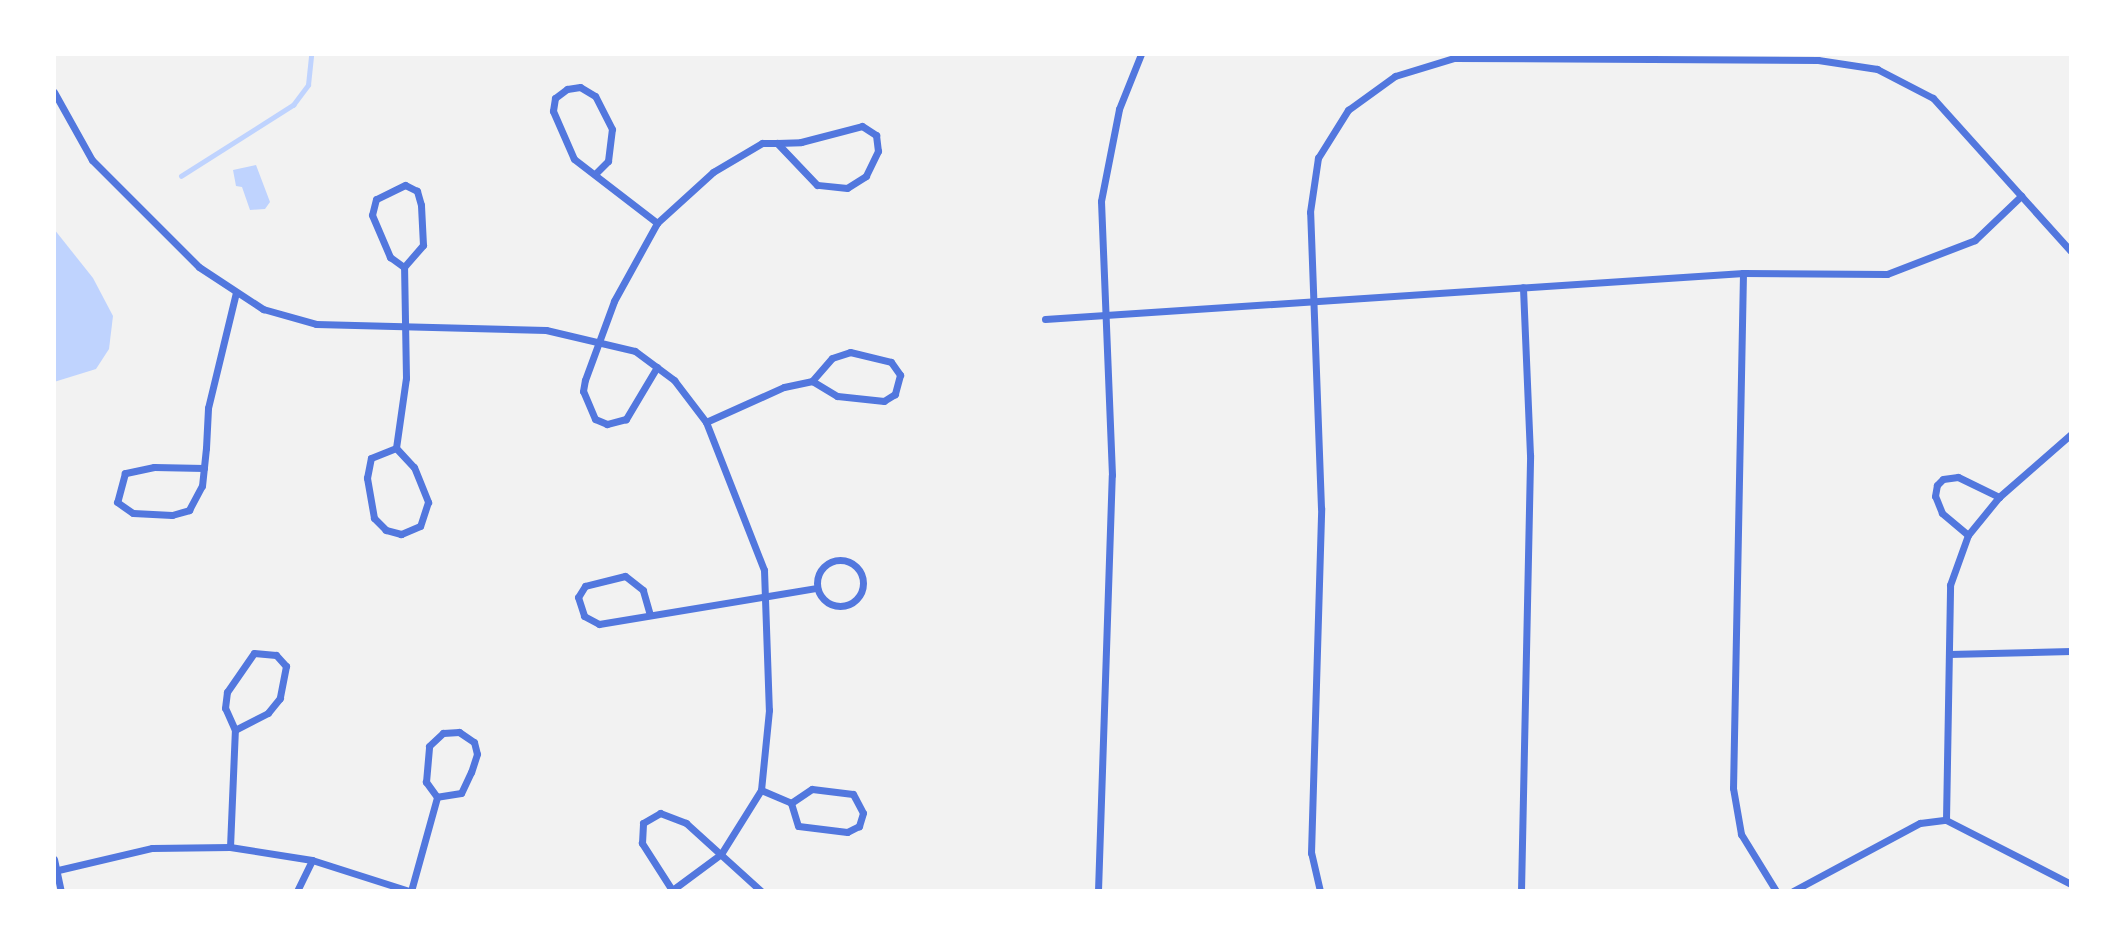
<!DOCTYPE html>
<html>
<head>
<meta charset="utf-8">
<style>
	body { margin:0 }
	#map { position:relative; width:2125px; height:945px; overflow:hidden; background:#f2f2f2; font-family:"Public Sans",sans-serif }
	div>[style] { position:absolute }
	.water>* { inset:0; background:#bfd3fe }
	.stream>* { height:4.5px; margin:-2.25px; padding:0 2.25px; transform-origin:2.25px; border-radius:2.25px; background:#bfd3fe }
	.minor>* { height:7px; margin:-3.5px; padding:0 3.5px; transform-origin:3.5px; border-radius:3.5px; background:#5277de }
	.minor>.ring { margin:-3.5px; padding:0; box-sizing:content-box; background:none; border:7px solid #5277de; border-radius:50% }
	span { translate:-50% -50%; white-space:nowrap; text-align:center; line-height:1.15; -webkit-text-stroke:5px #fff; paint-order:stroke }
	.frame { position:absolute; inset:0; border:56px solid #fff; pointer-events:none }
</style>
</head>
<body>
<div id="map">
	<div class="water">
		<i style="clip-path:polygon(256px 165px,270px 202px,265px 209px,250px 210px,242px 187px,236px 186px,233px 170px)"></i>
		<i style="clip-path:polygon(54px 229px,93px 278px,113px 316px,109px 349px,96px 369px,54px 382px)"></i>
	</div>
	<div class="stream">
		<i style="left:181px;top:176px;width:133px;rotate:-32.4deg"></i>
		<i style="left:293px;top:105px;width:25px;rotate:-53deg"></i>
		<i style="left:308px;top:85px;width:31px;rotate:-84deg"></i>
	</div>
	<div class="minor">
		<i style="left:54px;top:92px;width:78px;rotate:60.8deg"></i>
		<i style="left:92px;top:160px;width:151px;rotate:45deg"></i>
		<i style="left:199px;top:267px;width:77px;rotate:33.3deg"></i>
		<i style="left:263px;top:309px;width:55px;rotate:15.8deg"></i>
		<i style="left:316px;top:324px;width:230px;rotate:1.5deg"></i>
		<i style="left:546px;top:330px;width:91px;rotate:13.3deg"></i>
		<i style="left:635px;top:351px;width:49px;rotate:36.6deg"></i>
		<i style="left:674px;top:380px;width:53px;rotate:52.7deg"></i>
		<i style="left:706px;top:422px;width:159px;rotate:68.6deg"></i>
		<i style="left:764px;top:570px;width:140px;rotate:88deg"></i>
		<i style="left:769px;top:710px;width:80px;rotate:95.7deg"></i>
		<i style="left:761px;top:790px;width:75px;rotate:122deg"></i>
		<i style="left:721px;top:854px;width:62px;rotate:143.5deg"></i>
		<i style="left:596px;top:173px;width:17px;rotate:-45deg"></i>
		<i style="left:608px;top:161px;width:32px;rotate:-83deg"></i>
		<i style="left:612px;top:129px;width:37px;rotate:-117deg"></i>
		<i style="left:595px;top:96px;width:17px;rotate:-149deg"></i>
		<i style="left:580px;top:87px;width:13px;rotate:171deg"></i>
		<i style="left:567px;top:89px;width:15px;rotate:143deg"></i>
		<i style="left:555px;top:98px;width:13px;rotate:99deg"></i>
		<i style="left:553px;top:111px;width:52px;rotate:66.4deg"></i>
		<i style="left:574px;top:159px;width:105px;rotate:37.6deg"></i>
		<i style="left:1743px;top:273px;width:515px;rotate:91.11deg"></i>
		<i style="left:1733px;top:788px;width:47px;rotate:80.1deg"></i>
		<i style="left:1741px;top:834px;width:67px;rotate:58.4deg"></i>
		<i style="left:1045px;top:319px;width:700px;rotate:-3.77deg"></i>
		<i style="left:1743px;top:273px;width:144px;rotate:0.4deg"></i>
		<i style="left:1887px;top:274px;width:94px;rotate:-21.1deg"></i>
		<i style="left:1975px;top:240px;width:64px;rotate:-43.7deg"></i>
		<i style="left:657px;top:367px;width:61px;rotate:120.8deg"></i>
		<i style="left:626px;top:419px;width:20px;rotate:165deg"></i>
		<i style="left:607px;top:424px;width:13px;rotate:-157deg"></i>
		<i style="left:595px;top:419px;width:30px;rotate:-113deg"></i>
		<i style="left:583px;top:391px;width:11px;rotate:-80deg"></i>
		<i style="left:585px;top:380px;width:84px;rotate:-69.8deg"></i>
		<i style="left:614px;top:301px;width:89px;rotate:-61.1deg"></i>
		<i style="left:657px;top:223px;width:76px;rotate:-42.3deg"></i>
		<i style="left:713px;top:172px;width:57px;rotate:-30.6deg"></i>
		<i style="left:762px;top:143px;width:15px"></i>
		<i style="left:777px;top:143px;width:24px;rotate:-2deg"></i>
		<i style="left:801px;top:142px;width:63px;rotate:-14.7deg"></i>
		<i style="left:862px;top:126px;width:17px;rotate:33deg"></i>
		<i style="left:876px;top:135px;width:16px;rotate:83deg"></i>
		<i style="left:878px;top:151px;width:28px;rotate:116deg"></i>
		<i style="left:866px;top:176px;width:22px;rotate:148deg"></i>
		<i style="left:847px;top:188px;width:30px;rotate:-174deg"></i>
		<i style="left:817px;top:185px;width:58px;rotate:-133.6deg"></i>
		<i style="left:706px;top:422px;width:85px;rotate:-24.2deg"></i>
		<i style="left:784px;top:387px;width:29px;rotate:-12deg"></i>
		<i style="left:812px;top:381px;width:30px;rotate:-49deg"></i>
		<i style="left:832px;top:358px;width:19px;rotate:-18deg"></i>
		<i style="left:850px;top:352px;width:42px;rotate:13.7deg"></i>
		<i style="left:891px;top:362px;width:16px;rotate:55deg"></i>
		<i style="left:900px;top:375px;width:20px;rotate:105deg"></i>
		<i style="left:895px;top:394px;width:13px;rotate:148deg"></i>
		<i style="left:884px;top:401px;width:47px;rotate:-173.9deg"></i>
		<i style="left:837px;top:396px;width:29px;rotate:-149deg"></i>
		<i style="left:396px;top:448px;width:71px;rotate:-81.9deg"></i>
		<i style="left:406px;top:378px;width:111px;rotate:-91deg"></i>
		<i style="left:404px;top:267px;width:29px;rotate:-49deg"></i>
		<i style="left:423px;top:245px;width:40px;rotate:-92.9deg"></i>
		<i style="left:421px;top:205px;width:15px;rotate:-106deg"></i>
		<i style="left:417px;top:191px;width:13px;rotate:-153deg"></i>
		<i style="left:405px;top:185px;width:32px;rotate:154deg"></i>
		<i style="left:376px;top:199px;width:16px;rotate:104deg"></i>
		<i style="left:372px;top:215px;width:46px;rotate:66.8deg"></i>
		<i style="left:390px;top:257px;width:17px;rotate:36deg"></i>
		<i style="left:396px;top:448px;width:26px;rotate:47deg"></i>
		<i style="left:414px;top:467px;width:38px;rotate:68deg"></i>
		<i style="left:428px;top:502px;width:25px;rotate:108deg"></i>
		<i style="left:420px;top:526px;width:21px;rotate:157deg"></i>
		<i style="left:401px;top:534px;width:16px;rotate:-165deg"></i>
		<i style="left:386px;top:530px;width:17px;rotate:-135deg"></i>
		<i style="left:374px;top:518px;width:41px;rotate:-99.9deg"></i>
		<i style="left:367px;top:478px;width:20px;rotate:-79deg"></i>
		<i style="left:371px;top:458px;width:27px;rotate:-22deg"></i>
		<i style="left:204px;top:468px;width:50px;rotate:-178.9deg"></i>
		<i style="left:154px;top:467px;width:30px;rotate:168deg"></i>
		<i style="left:125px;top:473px;width:30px;rotate:105deg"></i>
		<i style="left:117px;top:502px;width:19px;rotate:35deg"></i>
		<i style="left:133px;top:513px;width:39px;rotate:3deg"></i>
		<i style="left:172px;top:515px;width:18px;rotate:-16deg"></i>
		<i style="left:189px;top:510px;width:27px;rotate:-62deg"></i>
		<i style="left:202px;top:486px;width:38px;rotate:-84deg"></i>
		<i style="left:206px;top:448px;width:40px;rotate:-87.1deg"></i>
		<i style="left:208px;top:408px;width:119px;rotate:-76.4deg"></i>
		<i style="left:1968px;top:535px;width:34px;rotate:-140deg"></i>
		<i style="left:1942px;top:513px;width:18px;rotate:-112deg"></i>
		<i style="left:1935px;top:496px;width:11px;rotate:-80deg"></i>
		<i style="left:1937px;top:485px;width:8px;rotate:-45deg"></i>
		<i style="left:1943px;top:479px;width:15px;rotate:-8deg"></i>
		<i style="left:1958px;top:477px;width:46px;rotate:26deg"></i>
		<i class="ring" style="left:817px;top:560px;width:39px;height:39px"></i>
		<i style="left:650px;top:615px;width:26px;rotate:-106deg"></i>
		<i style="left:643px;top:590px;width:23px;rotate:-142deg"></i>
		<i style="left:625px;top:576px;width:41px;rotate:166deg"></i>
		<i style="left:585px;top:586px;width:13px;rotate:122deg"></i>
		<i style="left:578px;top:597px;width:20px;rotate:72deg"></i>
		<i style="left:584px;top:616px;width:17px;rotate:28deg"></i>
		<i style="left:599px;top:624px;width:221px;rotate:-9.4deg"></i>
		<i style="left:1949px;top:654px;width:122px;rotate:-1.4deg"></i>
		<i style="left:459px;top:732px;width:18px;rotate:34deg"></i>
		<i style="left:474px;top:742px;width:12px;rotate:76deg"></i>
		<i style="left:477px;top:754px;width:19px;rotate:108deg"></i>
		<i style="left:471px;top:772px;width:23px;rotate:115deg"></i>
		<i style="left:461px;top:793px;width:24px;rotate:171deg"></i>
		<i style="left:437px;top:797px;width:19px;rotate:-126deg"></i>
		<i style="left:426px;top:782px;width:36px;rotate:-85deg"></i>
		<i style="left:429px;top:746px;width:19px;rotate:-43deg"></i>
		<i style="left:443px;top:733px;width:16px;rotate:-4deg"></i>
		<i style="left:812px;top:789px;width:41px;rotate:7deg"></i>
		<i style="left:853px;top:794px;width:21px;rotate:62deg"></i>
		<i style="left:863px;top:813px;width:14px;rotate:107deg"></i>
		<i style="left:859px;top:826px;width:13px;rotate:153deg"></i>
		<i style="left:847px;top:832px;width:49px;rotate:-173deg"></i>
		<i style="left:798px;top:826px;width:24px;rotate:-107deg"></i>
		<i style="left:791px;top:803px;width:25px;rotate:-34deg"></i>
		<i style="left:761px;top:790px;width:33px;rotate:23deg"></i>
		<i style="left:1946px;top:820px;width:235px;rotate:-89deg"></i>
		<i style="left:1950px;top:585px;width:53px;rotate:-70.2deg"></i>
		<i style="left:1968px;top:535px;width:49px;rotate:-50.8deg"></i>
		<i style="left:1999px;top:497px;width:96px;rotate:-41.2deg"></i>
		<i style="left:1946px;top:820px;width:140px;rotate:27.1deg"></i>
		<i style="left:230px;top:847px;width:117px;rotate:-87.6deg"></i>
		<i style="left:235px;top:730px;width:24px;rotate:-114deg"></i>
		<i style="left:225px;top:708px;width:16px;rotate:-83deg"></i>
		<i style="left:227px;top:692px;width:47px;rotate:-55.3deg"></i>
		<i style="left:254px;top:653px;width:22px;rotate:5deg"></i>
		<i style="left:276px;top:655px;width:15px;rotate:48deg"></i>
		<i style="left:286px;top:666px;width:33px;rotate:101deg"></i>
		<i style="left:280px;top:698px;width:19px;rotate:129deg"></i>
		<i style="left:268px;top:713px;width:37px;rotate:153deg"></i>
		<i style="left:54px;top:859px;width:33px;rotate:78deg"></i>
		<i style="left:54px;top:871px;width:101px;rotate:-13.2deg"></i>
		<i style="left:152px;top:848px;width:78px;rotate:-0.7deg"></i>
		<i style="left:230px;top:847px;width:83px;rotate:9deg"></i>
		<i style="left:312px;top:860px;width:102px;rotate:17.7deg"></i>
		<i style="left:672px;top:890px;width:56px;rotate:-122.6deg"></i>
		<i style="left:642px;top:843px;width:20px;rotate:-87deg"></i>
		<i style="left:643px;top:823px;width:20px;rotate:-30deg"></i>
		<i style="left:660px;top:813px;width:28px;rotate:21deg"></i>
		<i style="left:686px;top:823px;width:101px;rotate:42.2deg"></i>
		<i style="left:297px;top:891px;width:34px;rotate:-64deg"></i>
		<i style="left:411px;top:891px;width:98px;rotate:-74.5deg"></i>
		<i style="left:1098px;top:891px;width:416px;rotate:-88.1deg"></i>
		<i style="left:1112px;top:475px;width:274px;rotate:-92.3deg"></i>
		<i style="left:1101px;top:201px;width:94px;rotate:-78.9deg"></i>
		<i style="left:1119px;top:109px;width:59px;rotate:-68.2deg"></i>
		<i style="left:1320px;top:891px;width:39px;rotate:-103deg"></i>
		<i style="left:1311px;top:853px;width:345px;rotate:-88.3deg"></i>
		<i style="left:1321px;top:508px;width:296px;rotate:-92.1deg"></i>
		<i style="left:1310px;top:212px;width:55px;rotate:-81.6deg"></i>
		<i style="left:1318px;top:158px;width:57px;rotate:-58deg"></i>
		<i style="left:1348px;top:110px;width:58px;rotate:-35.9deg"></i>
		<i style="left:1395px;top:76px;width:62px;rotate:-17deg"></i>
		<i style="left:1454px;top:58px;width:364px;rotate:0.3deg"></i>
		<i style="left:1818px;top:60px;width:60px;rotate:8.7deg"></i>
		<i style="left:1877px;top:69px;width:63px;rotate:27.4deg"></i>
		<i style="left:1933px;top:98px;width:206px;rotate:48deg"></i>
		<i style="left:1521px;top:891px;width:436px;rotate:-88.8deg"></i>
		<i style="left:1530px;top:455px;width:168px;rotate:-92.4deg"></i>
		<i style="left:1793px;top:891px;width:144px;rotate:-28.2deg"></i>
		<i style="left:1920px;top:823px;width:26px;rotate:-7deg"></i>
	</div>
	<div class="frame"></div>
</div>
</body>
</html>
